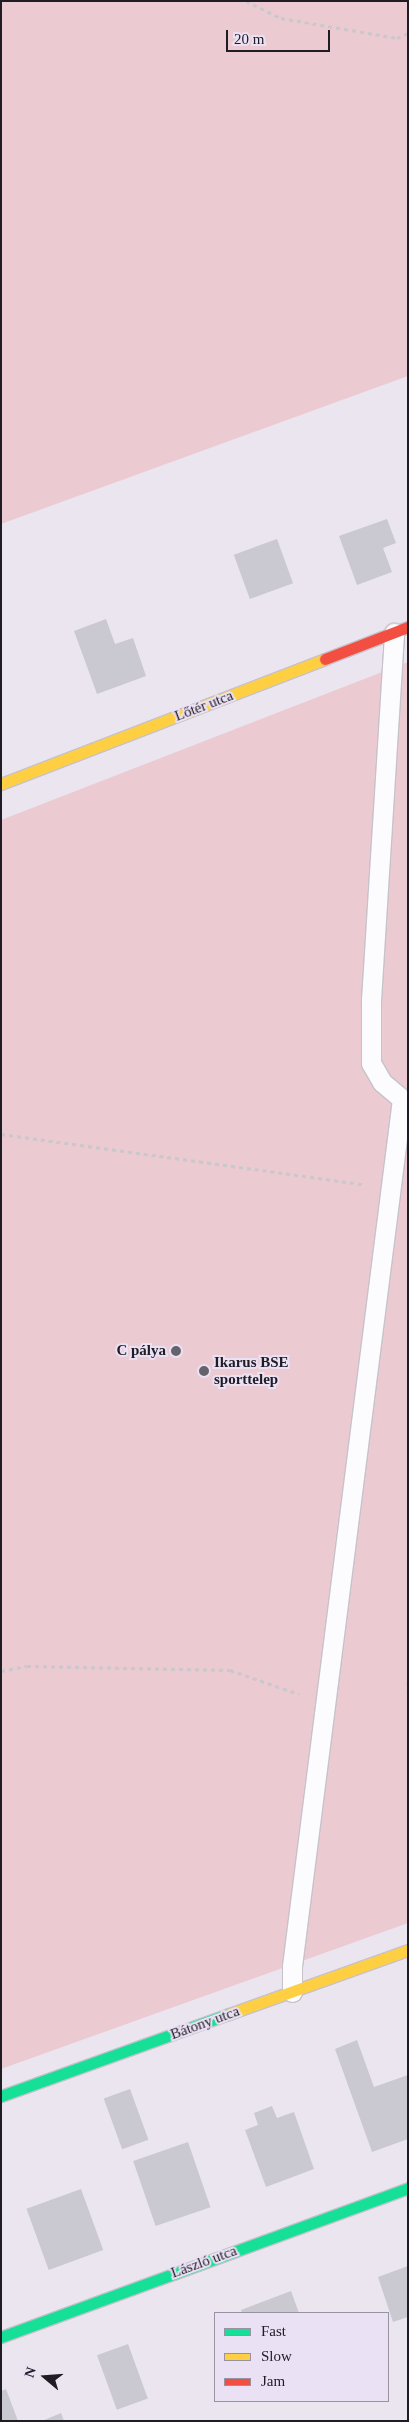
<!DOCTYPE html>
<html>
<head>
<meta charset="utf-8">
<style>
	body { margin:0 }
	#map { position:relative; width:409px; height:2422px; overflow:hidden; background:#ebe5f0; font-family:"Times New Roman",serif }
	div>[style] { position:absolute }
	.green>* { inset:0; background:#eccad2 }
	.building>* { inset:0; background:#cac8d1; transform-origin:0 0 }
	.path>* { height:3px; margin-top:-1.5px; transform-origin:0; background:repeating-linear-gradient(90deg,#cac8cc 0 4px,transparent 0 8px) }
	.roads { filter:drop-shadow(1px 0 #c6c2ca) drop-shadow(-1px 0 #c6c2ca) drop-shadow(0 1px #c6c2ca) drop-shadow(0 -1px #c6c2ca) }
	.lane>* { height:19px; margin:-9.5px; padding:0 9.5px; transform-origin:9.5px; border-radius:9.5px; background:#fcfbfd }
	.fast>* { height:11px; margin:-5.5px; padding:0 5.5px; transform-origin:5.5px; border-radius:5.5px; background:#16e098 }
	.slow>* { height:11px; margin:-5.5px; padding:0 5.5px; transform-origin:5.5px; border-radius:5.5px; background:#ffcf43 }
	.jam>* { height:11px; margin:-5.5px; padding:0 5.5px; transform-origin:5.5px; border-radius:5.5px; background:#f24e42 }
	.dots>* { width:14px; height:14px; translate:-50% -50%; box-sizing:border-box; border:2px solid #ebe1f4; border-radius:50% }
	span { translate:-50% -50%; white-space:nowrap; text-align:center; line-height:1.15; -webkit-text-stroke:4px #ebe1f4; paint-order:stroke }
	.street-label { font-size:15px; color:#1f1c23 }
	.poi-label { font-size:15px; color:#1f1c23; font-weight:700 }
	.right { translate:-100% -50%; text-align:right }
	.left { translate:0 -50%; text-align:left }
	.frame { position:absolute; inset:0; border:2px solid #1f1c23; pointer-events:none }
	.legend { position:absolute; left:214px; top:2312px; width:175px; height:90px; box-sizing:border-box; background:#ebe1f4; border:1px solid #9992a0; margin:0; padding:6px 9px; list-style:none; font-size:15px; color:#1f1c23 }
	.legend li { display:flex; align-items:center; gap:10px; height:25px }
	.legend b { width:25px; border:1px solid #9992a0 }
	.north { position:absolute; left:20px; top:2352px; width:50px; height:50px; -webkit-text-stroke:4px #ebe1f4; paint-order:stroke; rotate:288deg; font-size:14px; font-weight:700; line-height:20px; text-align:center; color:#1f1c23 }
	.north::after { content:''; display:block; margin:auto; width:18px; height:22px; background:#1f1c23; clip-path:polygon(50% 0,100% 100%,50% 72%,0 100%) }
	.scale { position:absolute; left:226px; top:30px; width:104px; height:22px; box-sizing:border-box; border:2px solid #1f1c23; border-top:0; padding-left:6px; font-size:15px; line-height:18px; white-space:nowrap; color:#1f1c23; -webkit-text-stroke:4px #ebe1f4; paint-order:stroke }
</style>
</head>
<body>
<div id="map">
	<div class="green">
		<i style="clip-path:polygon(1px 1px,408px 1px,408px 376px,1px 524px)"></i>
		<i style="clip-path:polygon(408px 662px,408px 1923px,1px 2069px,1px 820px)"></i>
	</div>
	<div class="building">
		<i style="clip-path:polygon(387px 519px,396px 543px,383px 548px,392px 572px,357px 585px,339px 536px)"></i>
		<i style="left:277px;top:539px;width:47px;height:46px;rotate:70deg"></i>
		<i style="clip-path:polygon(106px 619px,115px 644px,133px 638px,146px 676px,97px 694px,74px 631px)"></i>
		<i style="clip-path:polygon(357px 2040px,374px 2087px,408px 2075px,408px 2139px,372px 2152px,335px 2049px)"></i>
		<i style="left:130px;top:2089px;width:54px;height:28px;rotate:70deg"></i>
		<i style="clip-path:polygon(272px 2106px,277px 2118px,294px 2112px,314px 2169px,266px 2187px,245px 2130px,258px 2125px,254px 2113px)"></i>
		<i style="left:188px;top:2142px;width:69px;height:58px;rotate:71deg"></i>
		<i style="left:81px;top:2189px;width:65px;height:58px;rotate:70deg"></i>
		<i style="clip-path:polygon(408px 2266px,408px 2317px,393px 2322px,378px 2277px)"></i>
		<i style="clip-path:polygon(291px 2291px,299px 2313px,242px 2313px,241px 2310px)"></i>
		<i style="left:128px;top:2344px;width:58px;height:33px;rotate:70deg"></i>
		<i style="clip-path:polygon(6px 2389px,18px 2421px,1px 2421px,1px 2391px)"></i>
		<i style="clip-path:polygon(61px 2413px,64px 2421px,42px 2421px)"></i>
	</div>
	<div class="path">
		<i style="left:246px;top:1px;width:39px;rotate:26deg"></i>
		<i style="left:281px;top:18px;width:118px;rotate:9.8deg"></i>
		<i style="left:397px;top:38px;width:12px;rotate:-24deg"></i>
		<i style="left:1px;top:1134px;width:365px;rotate:7.9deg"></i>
		<i style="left:1px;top:1671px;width:26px;rotate:-11deg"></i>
		<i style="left:27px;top:1666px;width:203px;rotate:1.1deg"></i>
		<i style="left:230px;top:1670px;width:73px;rotate:19.2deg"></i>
		<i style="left:408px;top:1682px;width:10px;rotate:90deg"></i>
	</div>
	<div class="roads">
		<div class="lane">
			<i style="left:292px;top:1992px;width:26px;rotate:-90deg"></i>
			<i style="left:292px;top:1966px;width:874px;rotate:-82.77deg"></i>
			<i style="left:402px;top:1099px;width:26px;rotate:-140deg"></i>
			<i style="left:382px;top:1082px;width:22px;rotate:-120deg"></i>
			<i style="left:371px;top:1063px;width:63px;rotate:-90deg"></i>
			<i style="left:371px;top:1000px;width:368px;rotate:-86.4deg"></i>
		</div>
		<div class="fast">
			<i style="left:1px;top:2096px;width:242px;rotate:-19.8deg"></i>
			<i style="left:1px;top:2337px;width:433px;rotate:-20.1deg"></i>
		</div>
		<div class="slow">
			<i style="left:1px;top:784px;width:347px;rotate:-21.1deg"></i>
			<i style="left:229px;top:2014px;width:190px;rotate:-19.7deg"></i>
		</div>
		<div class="jam">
			<i style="left:325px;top:659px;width:89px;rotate:-21.1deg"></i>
		</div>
	</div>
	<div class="dots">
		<i style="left:176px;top:1351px;background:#66626b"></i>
		<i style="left:204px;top:1371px;background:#66626b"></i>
	</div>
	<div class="street-label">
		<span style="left:204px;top:706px;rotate:-21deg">Lőtér utca</span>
		<span style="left:205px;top:2023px;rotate:-20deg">Bátony utca</span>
		<span style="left:204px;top:2262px;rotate:-20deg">László utca</span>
	</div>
	<div class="poi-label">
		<span class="right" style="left:166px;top:1351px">C pálya</span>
		<span class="left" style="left:214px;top:1371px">Ikarus BSE<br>sporttelep</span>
	</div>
	<div class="frame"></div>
	<ul class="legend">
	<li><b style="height:6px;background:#16e098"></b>Fast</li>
	<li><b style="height:6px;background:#ffcf43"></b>Slow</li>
	<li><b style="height:6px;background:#f24e42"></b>Jam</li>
	</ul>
	<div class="north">N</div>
	<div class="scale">20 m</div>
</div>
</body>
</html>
